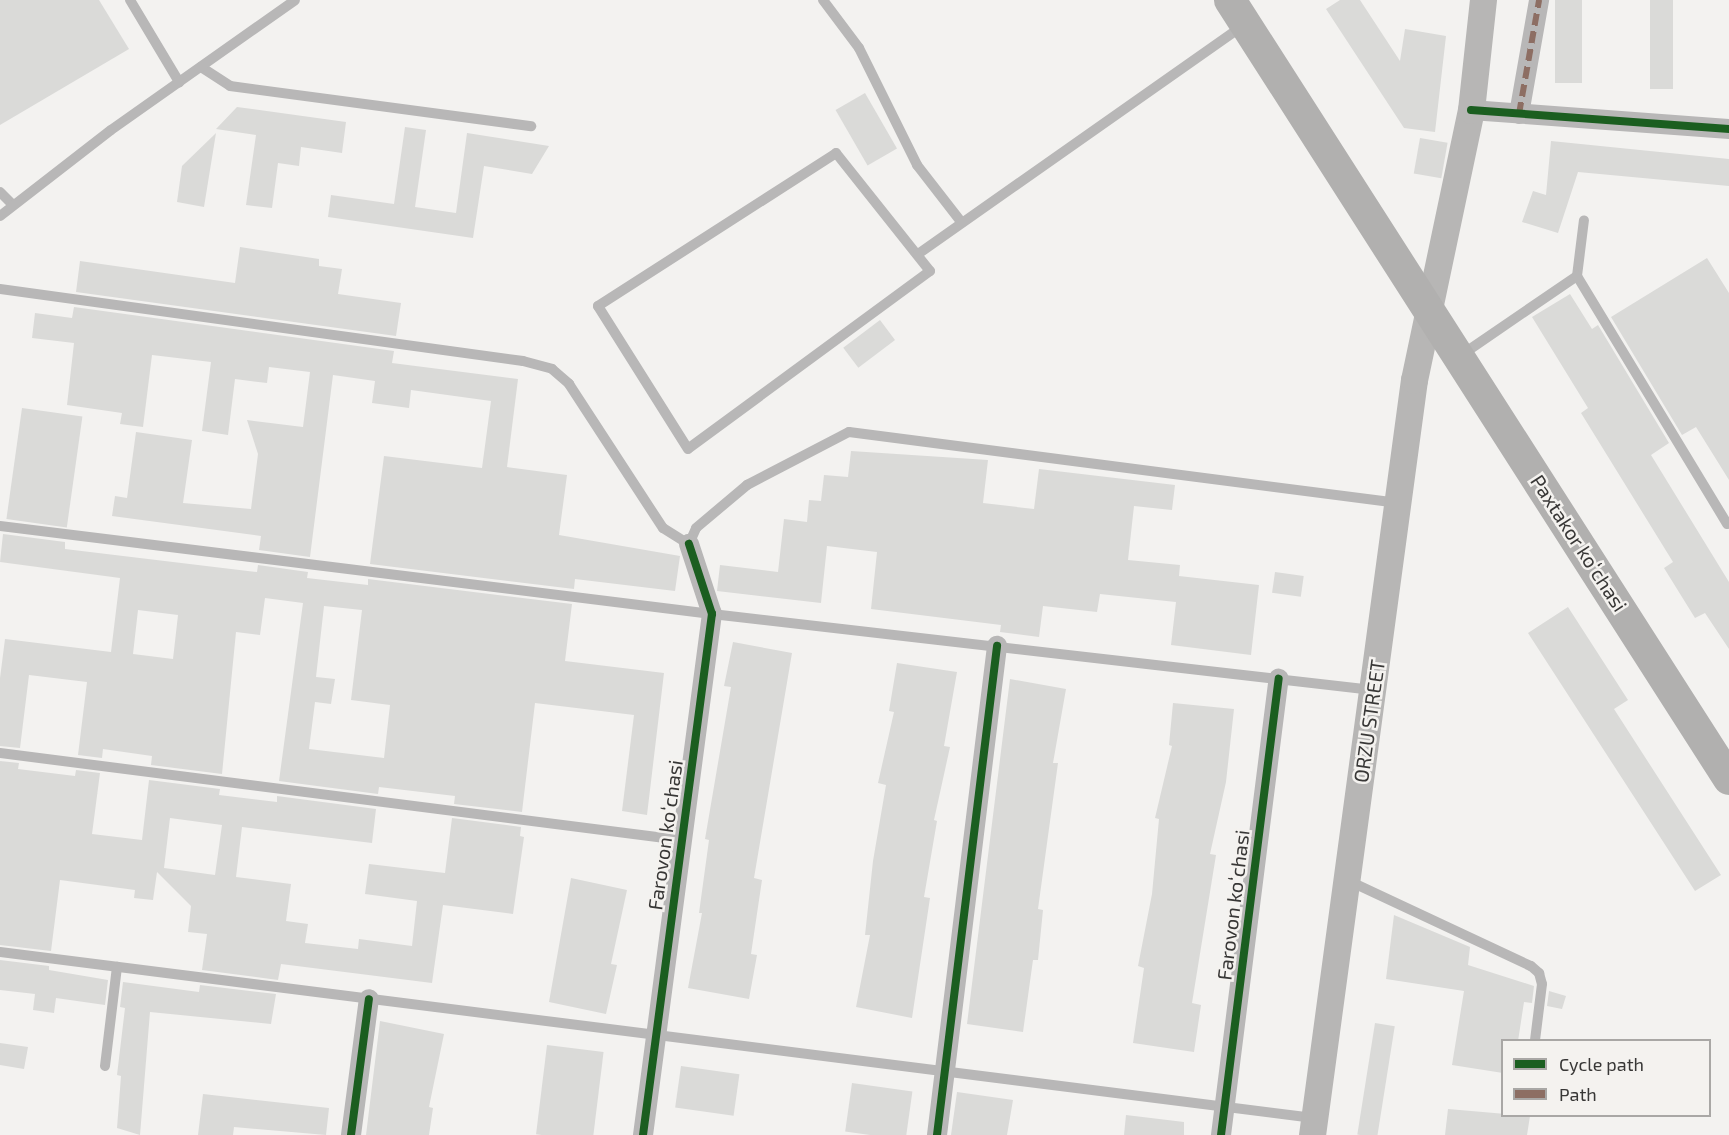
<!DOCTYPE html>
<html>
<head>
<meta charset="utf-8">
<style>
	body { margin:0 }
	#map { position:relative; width:1729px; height:1135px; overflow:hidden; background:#f3f2f0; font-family:"Exo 2",sans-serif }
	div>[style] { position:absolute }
	.building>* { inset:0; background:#dadad8; transform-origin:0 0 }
	.lane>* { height:10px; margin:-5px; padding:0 5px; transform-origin:5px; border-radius:5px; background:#b8b7b7 }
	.street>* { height:20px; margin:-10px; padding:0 10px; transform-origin:10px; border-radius:10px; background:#b8b7b7 }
	.secondary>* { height:27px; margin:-13.5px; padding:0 13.5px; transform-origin:13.5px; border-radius:13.5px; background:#b7b6b5 }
	.primary>* { height:32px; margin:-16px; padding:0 16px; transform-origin:16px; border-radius:16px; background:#b1b0af }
	.quiet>* { height:6px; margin-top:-3px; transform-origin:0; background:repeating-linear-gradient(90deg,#8d6e63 0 12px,transparent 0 18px) }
	.cycleway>* { height:8px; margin:-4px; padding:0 4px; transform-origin:4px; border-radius:4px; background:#1b5e20 }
	span { translate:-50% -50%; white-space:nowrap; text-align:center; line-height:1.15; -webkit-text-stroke:5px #f4f2ef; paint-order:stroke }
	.street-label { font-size:20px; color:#383736 }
	.legend { position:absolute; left:1501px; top:1039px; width:210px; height:78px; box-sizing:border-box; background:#f4f2ef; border:2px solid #a9a7a5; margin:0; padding:8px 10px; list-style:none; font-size:18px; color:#383736 }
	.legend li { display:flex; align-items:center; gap:12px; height:30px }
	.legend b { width:30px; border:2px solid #a9a7a5 }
</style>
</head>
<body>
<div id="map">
	<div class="building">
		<i style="clip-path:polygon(0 0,99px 0,129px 49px,0 125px)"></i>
		<i style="clip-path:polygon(1340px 0,1360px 0,1400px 61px,1405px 29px,1446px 36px,1435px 132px,1404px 128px,1326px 9px)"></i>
		<i style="left:1555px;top:0;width:27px;height:83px"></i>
		<i style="left:1650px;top:0;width:23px;height:89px"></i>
		<i style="left:865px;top:93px;width:64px;height:34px;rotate:60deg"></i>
		<i style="clip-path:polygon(237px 107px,346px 122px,342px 153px,301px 147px,299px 166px,278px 163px,272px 208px,246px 205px,256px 135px,216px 129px)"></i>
		<i style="clip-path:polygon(405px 127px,426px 130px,415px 207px,456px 213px,467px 133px,549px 146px,532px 174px,484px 166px,473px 238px,328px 217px,331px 195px,394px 204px)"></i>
		<i style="clip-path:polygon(216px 133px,204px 207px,177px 202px,182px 166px)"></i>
		<i style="left:1420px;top:138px;width:28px;height:36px;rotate:10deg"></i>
		<i style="clip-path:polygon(1551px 141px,1729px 159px,1729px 186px,1578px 172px,1558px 233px,1522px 222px,1533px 191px,1546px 195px)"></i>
		<i style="clip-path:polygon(240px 247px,319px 259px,319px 266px,342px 269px,338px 294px,401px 303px,396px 336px,76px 292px,80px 261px,235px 283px)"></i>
		<i style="clip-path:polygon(1707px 258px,1729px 293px,1729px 480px,1696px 427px,1682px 435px,1611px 317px)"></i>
		<i style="clip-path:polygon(1570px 294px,1592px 329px,1598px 325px,1669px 443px,1651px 455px,1729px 582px,1729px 649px,1705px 613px,1695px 618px,1664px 568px,1673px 562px,1581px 413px,1588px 408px,1532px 317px)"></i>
		<i style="clip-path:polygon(74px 307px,394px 351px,392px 363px,518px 379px,507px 467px,567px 475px,559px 535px,680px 556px,675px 591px,575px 579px,574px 589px,370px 564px,384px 456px,482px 468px,491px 401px,411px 390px,409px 408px,372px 403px,375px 381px,333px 375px,310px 557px,259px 550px,261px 536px,112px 516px,115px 496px,127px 498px,136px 432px,192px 440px,183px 503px,251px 509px,258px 454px,247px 420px,303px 427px,310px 372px,269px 367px,267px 383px,235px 379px,228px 435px,202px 431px,211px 362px,152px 355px,143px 427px,120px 424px,122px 413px,67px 405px,74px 343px,32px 338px,35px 313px,72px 318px)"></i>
		<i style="left:880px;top:320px;width:25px;height:46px;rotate:53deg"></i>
		<i style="left:22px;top:408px;width:61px;height:112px;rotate:8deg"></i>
		<i style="clip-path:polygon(851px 451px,988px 460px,983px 503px,1034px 509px,1039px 469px,1175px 485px,1172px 510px,1134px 506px,1128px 560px,1180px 565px,1179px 576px,1259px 585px,1251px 655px,1171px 645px,1176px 602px,1100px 594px,1097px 612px,1043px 606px,1039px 637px,1000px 632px,1001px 625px,871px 609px,877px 552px,827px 546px,821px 603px,717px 591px,720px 565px,778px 572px,784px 519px,807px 522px,809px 500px,821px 501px,824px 475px,848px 477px)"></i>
		<i style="clip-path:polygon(evenodd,3px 534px,65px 542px,65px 549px,257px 572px,258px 565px,308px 572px,307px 578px,368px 585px,368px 579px,572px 604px,565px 661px,664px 673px,647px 815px,622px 811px,634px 715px,535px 703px,522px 812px,454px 804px,455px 796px,379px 787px,378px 794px,279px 781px,303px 603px,265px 598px,260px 635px,236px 632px,222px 774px,151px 765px,152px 756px,103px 749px,102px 758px,78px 755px,87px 682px,29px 675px,20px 748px,0 746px,0 678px,5px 639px,111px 652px,120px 578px,0 562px,3px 534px,324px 606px,362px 610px,351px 700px,390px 705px,384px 758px,309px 749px,315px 702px,331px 704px,335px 679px,316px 677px,324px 606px,3px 534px,138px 610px,178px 615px,173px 659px,133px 654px,138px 610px)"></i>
		<i style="left:1275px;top:572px;width:29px;height:21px;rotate:8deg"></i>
		<i style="clip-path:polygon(1568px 607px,1628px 700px,1614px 709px,1721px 875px,1695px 891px,1528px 633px)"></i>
		<i style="clip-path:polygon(733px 642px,792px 653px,754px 878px,762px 880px,751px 954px,757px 955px,749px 999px,688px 988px,702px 913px,699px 913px,709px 840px,705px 839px,731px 687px,724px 686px)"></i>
		<i style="clip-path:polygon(897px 663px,957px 672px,944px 746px,950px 747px,934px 820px,937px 821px,924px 897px,930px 898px,912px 1018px,856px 1007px,870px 935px,865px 935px,873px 861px,886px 785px,878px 783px,894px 712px,889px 711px)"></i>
		<i style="clip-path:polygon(1010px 679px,1066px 689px,1053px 763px,1058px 763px,1038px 909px,1043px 910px,1038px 960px,1033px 960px,1023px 1032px,967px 1024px)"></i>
		<i style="clip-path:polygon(1173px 703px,1234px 709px,1226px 782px,1210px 854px,1216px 855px,1192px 1003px,1201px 1005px,1194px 1052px,1133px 1043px,1144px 968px,1138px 966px,1152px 894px,1159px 819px,1155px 818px,1172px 746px,1169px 745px)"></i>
		<i style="clip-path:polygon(evenodd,0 761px,19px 763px,18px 769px,75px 776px,76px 770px,100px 773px,92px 834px,142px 840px,149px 780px,220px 789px,219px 795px,277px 802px,277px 796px,376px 809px,372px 843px,242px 827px,236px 877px,291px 884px,286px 921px,308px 924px,305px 943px,358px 949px,359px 939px,412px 946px,417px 901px,365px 894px,369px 864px,445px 873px,452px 818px,521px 827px,520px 836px,524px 837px,513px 914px,443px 905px,432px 983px,281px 964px,278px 980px,202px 970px,207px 934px,188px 932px,191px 906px,157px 872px,153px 900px,134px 898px,135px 890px,60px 880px,51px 951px,0 945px,0 761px,170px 818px,222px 825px,215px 875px,164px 868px,170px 818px)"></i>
		<i style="clip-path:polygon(571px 878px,627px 890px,611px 964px,617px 965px,606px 1014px,549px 1002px)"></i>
		<i style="clip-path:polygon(1394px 915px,1470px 947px,1468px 965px,1534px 986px,1532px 1003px,1524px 1002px,1518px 1041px,1503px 1041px,1503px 1073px,1452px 1065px,1464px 991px,1386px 979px)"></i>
		<i style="clip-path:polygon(0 960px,49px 966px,49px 970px,108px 980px,105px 1005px,56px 998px,54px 1013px,33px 1010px,35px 994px,0 990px)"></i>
		<i style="clip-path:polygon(123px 982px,199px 992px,200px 985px,276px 994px,271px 1024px,150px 1012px,140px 1135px,117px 1128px,121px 1076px,117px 1075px,125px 1008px,120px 1007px)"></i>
		<i style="clip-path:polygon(1549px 991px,1566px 996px,1562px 1009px,1547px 1006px)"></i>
		<i style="clip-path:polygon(380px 1021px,444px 1034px,429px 1107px,433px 1108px,429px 1135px,366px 1135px)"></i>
		<i style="left:1375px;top:1023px;width:20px;height:113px;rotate:9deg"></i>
		<i style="clip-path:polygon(0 1043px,28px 1047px,24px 1069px,0 1065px)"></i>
		<i style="left:547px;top:1045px;width:57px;height:90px;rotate:7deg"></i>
		<i style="left:681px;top:1066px;width:59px;height:42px;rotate:8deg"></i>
		<i style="left:852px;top:1083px;width:61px;height:49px;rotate:8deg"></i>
		<i style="clip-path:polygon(957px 1092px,1013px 1100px,1007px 1135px,951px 1135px)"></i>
		<i style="clip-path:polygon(203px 1094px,329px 1108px,326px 1135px,234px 1127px,233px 1135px,198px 1135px)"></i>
		<i style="clip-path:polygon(1448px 1109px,1530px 1116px,1527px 1135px,1445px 1135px)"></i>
		<i style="clip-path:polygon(1126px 1115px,1184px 1122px,1184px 1135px,1124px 1135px)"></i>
	</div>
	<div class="lane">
		<i style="left:130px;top:0;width:96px;rotate:59.1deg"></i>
		<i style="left:823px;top:0;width:60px;rotate:53.1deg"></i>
		<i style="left:859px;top:48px;width:131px;rotate:63.6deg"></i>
		<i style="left:917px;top:165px;width:73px;rotate:52.2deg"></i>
		<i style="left:201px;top:67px;width:35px;rotate:33deg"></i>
		<i style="left:230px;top:86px;width:304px;rotate:7.6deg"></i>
		<i style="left:836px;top:153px;width:151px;rotate:51.5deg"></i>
		<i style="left:930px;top:271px;width:300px;rotate:143.7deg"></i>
		<i style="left:688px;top:449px;width:169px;rotate:-122.2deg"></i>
		<i style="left:598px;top:306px;width:283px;rotate:-32.7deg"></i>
		<i style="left:0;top:192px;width:18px;rotate:45deg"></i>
		<i style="left:0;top:216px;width:140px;rotate:-37.8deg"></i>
		<i style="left:111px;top:130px;width:225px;rotate:-35.2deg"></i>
		<i style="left:918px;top:254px;width:398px;rotate:-35.1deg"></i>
		<i style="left:1577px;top:276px;width:56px;rotate:-82.9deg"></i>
		<i style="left:0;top:289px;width:528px;rotate:7.84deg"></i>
		<i style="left:523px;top:361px;width:30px;rotate:15deg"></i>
		<i style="left:552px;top:369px;width:23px;rotate:41deg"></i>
		<i style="left:569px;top:384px;width:172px;rotate:56.9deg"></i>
		<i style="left:663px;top:528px;width:31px;rotate:32deg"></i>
		<i style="left:689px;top:544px;width:17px;rotate:-66deg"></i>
		<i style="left:696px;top:528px;width:67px;rotate:-40.1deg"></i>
		<i style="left:747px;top:485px;width:115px;rotate:-27.5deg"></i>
		<i style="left:849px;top:432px;width:554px;rotate:7.37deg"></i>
		<i style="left:1460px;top:356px;width:142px;rotate:-34.4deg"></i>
		<i style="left:1577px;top:276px;width:290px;rotate:58.8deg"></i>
		<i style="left:0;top:526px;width:717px;rotate:7.05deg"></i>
		<i style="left:712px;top:614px;width:665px;rotate:6.56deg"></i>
		<i style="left:0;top:753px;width:686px;rotate:7.29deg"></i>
		<i style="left:1347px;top:880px;width:203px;rotate:25.1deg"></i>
		<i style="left:1531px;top:966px;width:11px;rotate:41deg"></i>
		<i style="left:1539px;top:973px;width:11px;rotate:75deg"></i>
		<i style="left:1542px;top:984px;width:56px;rotate:97.1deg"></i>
		<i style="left:0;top:952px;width:1324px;rotate:7.2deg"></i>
		<i style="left:105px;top:1066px;width:100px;rotate:-83.1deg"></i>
	</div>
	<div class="street">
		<i style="left:1471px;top:110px;width:259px;rotate:4.2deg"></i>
		<i style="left:1519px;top:114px;width:116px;rotate:-80deg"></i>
		<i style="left:351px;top:1135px;width:137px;rotate:-82.5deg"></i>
		<i style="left:643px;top:1135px;width:526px;rotate:-82.46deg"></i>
		<i style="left:712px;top:614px;width:74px;rotate:-108.2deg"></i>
		<i style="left:937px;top:1135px;width:493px;rotate:-83deg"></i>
		<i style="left:1221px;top:1135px;width:460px;rotate:-82.8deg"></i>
	</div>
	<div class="secondary">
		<i style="left:1312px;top:1135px;width:762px;rotate:-82.31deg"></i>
		<i style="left:1414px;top:380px;width:276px;rotate:-78.1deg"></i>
		<i style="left:1471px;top:110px;width:111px;rotate:-83.8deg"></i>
	</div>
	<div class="primary">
		<i style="left:1230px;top:0;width:925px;rotate:57.36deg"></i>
	</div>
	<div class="quiet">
		<i style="left:1519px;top:114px;width:116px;rotate:-80deg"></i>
	</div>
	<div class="cycleway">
		<i style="left:1471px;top:110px;width:259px;rotate:4.2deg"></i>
		<i style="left:351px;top:1135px;width:137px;rotate:-82.5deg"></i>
		<i style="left:643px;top:1135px;width:526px;rotate:-82.46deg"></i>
		<i style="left:712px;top:614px;width:74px;rotate:-108.2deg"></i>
		<i style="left:937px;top:1135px;width:493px;rotate:-83deg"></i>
		<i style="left:1221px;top:1135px;width:460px;rotate:-82.8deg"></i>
	</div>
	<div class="street-label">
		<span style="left:1579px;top:543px;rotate:57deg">Paxtakor koʻchasi</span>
		<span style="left:1369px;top:721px;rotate:-82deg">ORZU STREET</span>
		<span style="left:665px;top:835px;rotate:-82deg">Farovon koʻchasi</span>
		<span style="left:1233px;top:905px;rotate:-83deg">Farovon koʻchasi</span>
	</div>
	<ul class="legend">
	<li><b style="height:8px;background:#1b5e20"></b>Cycle path</li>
	<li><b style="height:8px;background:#8d6e63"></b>Path</li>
	</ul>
</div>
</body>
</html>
